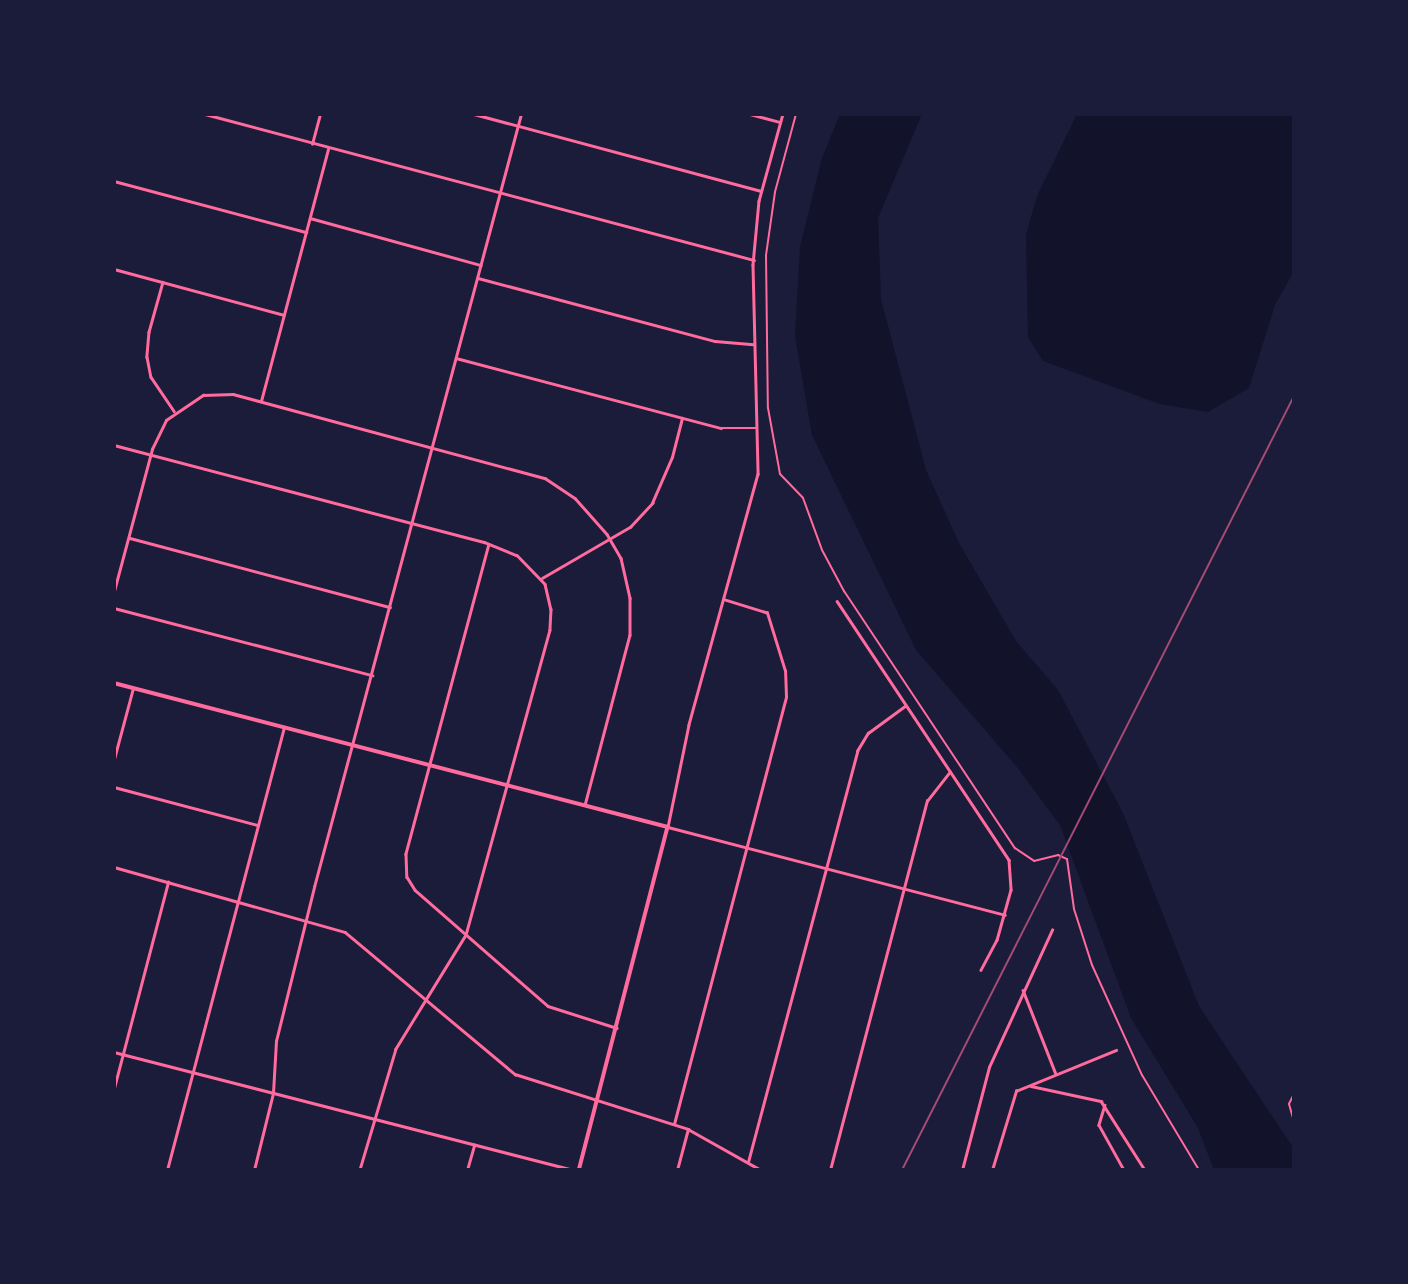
<!DOCTYPE html>
<html>
<head>
<meta charset="utf-8">
<style>
	body { margin:0 }
	#map { position:relative; width:1408px; height:1284px; overflow:hidden; background:#1b1b3a; font-family:"Titillium Web",sans-serif }
	div>[style] { position:absolute }
	.water>* { inset:0; background:#12122b }
	.path>* { height:2px; margin:-1px; padding:0 1px; transform-origin:1px; border-radius:1px; background:#ff6b9d }
	.minor>* { height:2.5px; margin:-1.25px; padding:0 1.25px; transform-origin:1.25px; border-radius:1.25px; background:#ff6b9d }
	.tertiary>* { height:3.5px; margin:-1.75px; padding:0 1.75px; transform-origin:1.75px; border-radius:1.75px; background:#ff6b9d }
	.rail>* { height:2px; margin:-1px; padding:0 1px; transform-origin:1px; border-radius:1px; background:#a44b75 }
	span { translate:-50% -50%; white-space:nowrap; text-align:center; line-height:1.15; -webkit-text-stroke:7px #1b1b3a; paint-order:stroke }
	.frame { position:absolute; inset:0; border:116px solid #1b1b3a; pointer-events:none }
</style>
</head>
<body>
<div id="map">
	<div class="water">
		<i style="clip-path:polygon(840px 114px,922px 114px,878px 218px,881px 299px,926px 470px,959px 543px,1016px 641px,1058px 690px,1123px 813px,1199px 1006px,1294px 1149px,1294px 1170px,1214px 1170px,1198px 1128px,1131px 1018px,1060px 825px,1017px 767px,916px 650px,812px 435px,795px 336px,800px 247px,822px 158px)"></i>
		<i style="clip-path:polygon(1077px 114px,1294px 114px,1294px 271px,1275px 305px,1249px 388px,1208px 412px,1160px 404px,1043px 361px,1028px 337px,1026px 235px,1037px 196px)"></i>
	</div>
	<div class="path">
		<i style="left:796px;top:114px;width:81px;rotate:105.1deg"></i>
		<i style="left:775px;top:192px;width:64px;rotate:98.1deg"></i>
		<i style="left:766px;top:255px;width:153px;rotate:89.3deg"></i>
		<i style="left:768px;top:408px;width:67px;rotate:79.7deg"></i>
		<i style="left:780px;top:474px;width:33px;rotate:46deg"></i>
		<i style="left:803px;top:498px;width:55px;rotate:69.9deg"></i>
		<i style="left:822px;top:550px;width:47px;rotate:61.8deg"></i>
		<i style="left:844px;top:591px;width:309px;rotate:56.4deg"></i>
		<i style="left:1015px;top:848px;width:23px;rotate:34deg"></i>
		<i style="left:1034px;top:861px;width:25px;rotate:-14deg"></i>
		<i style="left:1058px;top:855px;width:10px;rotate:24deg"></i>
		<i style="left:1067px;top:859px;width:50px;rotate:82deg"></i>
		<i style="left:1074px;top:909px;width:59px;rotate:72.2deg"></i>
		<i style="left:1092px;top:965px;width:121px;rotate:65.6deg"></i>
		<i style="left:1142px;top:1075px;width:111px;rotate:59deg"></i>
		<i style="left:1294px;top:1094px;width:11px;rotate:117deg"></i>
		<i style="left:1289px;top:1104px;width:19px;rotate:74deg"></i>
	</div>
	<div class="minor">
		<i style="left:205px;top:114px;width:568px;rotate:14.89deg"></i>
		<i style="left:474px;top:114px;width:297px;rotate:15deg"></i>
		<i style="left:750px;top:114px;width:31px;rotate:15deg"></i>
		<i style="left:783px;top:114px;width:90px;rotate:105.4deg"></i>
		<i style="left:759px;top:201px;width:64px;rotate:95.4deg"></i>
		<i style="left:753px;top:265px;width:209px;rotate:88.6deg"></i>
		<i style="left:758px;top:474px;width:260px;rotate:105.4deg"></i>
		<i style="left:689px;top:725px;width:104px;rotate:101.6deg"></i>
		<i style="left:668px;top:827px;width:348px;rotate:14.6deg"></i>
		<i style="left:312px;top:144px;width:31px;rotate:-75deg"></i>
		<i style="left:114px;top:181px;width:199px;rotate:14.9deg"></i>
		<i style="left:310px;top:218px;width:177px;rotate:15.4deg"></i>
		<i style="left:114px;top:269px;width:176px;rotate:15.1deg"></i>
		<i style="left:478px;top:278px;width:245px;rotate:14.9deg"></i>
		<i style="left:715px;top:341px;width:38px;rotate:5deg"></i>
		<i style="left:163px;top:282px;width:52px;rotate:105.6deg"></i>
		<i style="left:149px;top:332px;width:25px;rotate:95deg"></i>
		<i style="left:147px;top:357px;width:20px;rotate:79deg"></i>
		<i style="left:151px;top:377px;width:41px;rotate:55.9deg"></i>
		<i style="left:456px;top:358px;width:274px;rotate:14.8deg"></i>
		<i style="left:721px;top:428px;width:36px"></i>
		<i style="left:261px;top:401px;width:261px;rotate:-75.1deg"></i>
		<i style="left:114px;top:445px;width:383px;rotate:14.7deg"></i>
		<i style="left:484px;top:542px;width:35px;rotate:22deg"></i>
		<i style="left:517px;top:555px;width:40px;rotate:46deg"></i>
		<i style="left:545px;top:584px;width:26px;rotate:77deg"></i>
		<i style="left:551px;top:609px;width:21px;rotate:93deg"></i>
		<i style="left:550px;top:630px;width:316px;rotate:105.4deg"></i>
		<i style="left:466px;top:935px;width:134px;rotate:121.6deg"></i>
		<i style="left:396px;top:1049px;width:126px;rotate:106.6deg"></i>
		<i style="left:130px;top:538px;width:269px;rotate:14.9deg"></i>
		<i style="left:489px;top:544px;width:321px;rotate:105deg"></i>
		<i style="left:406px;top:854px;width:23px;rotate:88deg"></i>
		<i style="left:407px;top:877px;width:15px;rotate:58deg"></i>
		<i style="left:415px;top:890px;width:176px;rotate:41.1deg"></i>
		<i style="left:548px;top:1006px;width:72px;rotate:17.7deg"></i>
		<i style="left:542px;top:578px;width:102px;rotate:-30.1deg"></i>
		<i style="left:630px;top:527px;width:33px;rotate:-47deg"></i>
		<i style="left:652px;top:503px;width:50px;rotate:-66.5deg"></i>
		<i style="left:672px;top:457px;width:40px;rotate:-75.6deg"></i>
		<i style="left:114px;top:591px;width:147px;rotate:-75deg"></i>
		<i style="left:152px;top:449px;width:32px;rotate:-64deg"></i>
		<i style="left:166px;top:420px;width:45px;rotate:-34deg"></i>
		<i style="left:203px;top:395px;width:30px;rotate:-2deg"></i>
		<i style="left:233px;top:394px;width:323px;rotate:15.1deg"></i>
		<i style="left:545px;top:478px;width:36px;rotate:34deg"></i>
		<i style="left:575px;top:498px;width:48px;rotate:48.4deg"></i>
		<i style="left:607px;top:534px;width:28px;rotate:60deg"></i>
		<i style="left:621px;top:558px;width:41px;rotate:77.3deg"></i>
		<i style="left:630px;top:598px;width:37px;rotate:90deg"></i>
		<i style="left:630px;top:635px;width:176px;rotate:104.8deg"></i>
		<i style="left:837px;top:601px;width:311px;rotate:56.4deg"></i>
		<i style="left:1009px;top:860px;width:30px;rotate:86deg"></i>
		<i style="left:1011px;top:890px;width:52px;rotate:105.6deg"></i>
		<i style="left:997px;top:940px;width:34px;rotate:118deg"></i>
		<i style="left:114px;top:608px;width:267px;rotate:14.6deg"></i>
		<i style="left:114px;top:759px;width:73px;rotate:-75deg"></i>
		<i style="left:114px;top:787px;width:149px;rotate:14.8deg"></i>
		<i style="left:114px;top:867px;width:240px;rotate:15.7deg"></i>
		<i style="left:345px;top:932px;width:222px;rotate:39.9deg"></i>
		<i style="left:515px;top:1074px;width:182px;rotate:17.6deg"></i>
		<i style="left:688px;top:1129px;width:84px;rotate:29.3deg"></i>
		<i style="left:1023px;top:990px;width:90px;rotate:68.6deg"></i>
		<i style="left:114px;top:1052px;width:474px;rotate:14.4deg"></i>
		<i style="left:1031px;top:1086px;width:72px;rotate:12.1deg"></i>
		<i style="left:1101px;top:1101px;width:82px;rotate:57.5deg"></i>
		<i style="left:114px;top:1088px;width:213px;rotate:-75.3deg"></i>
		<i style="left:1105px;top:1105px;width:21px;rotate:107deg"></i>
		<i style="left:1099px;top:1125px;width:51px;rotate:60.9deg"></i>
		<i style="left:674px;top:1124px;width:441px;rotate:-75.3deg"></i>
		<i style="left:786px;top:697px;width:26px;rotate:-92deg"></i>
		<i style="left:785px;top:671px;width:61px;rotate:-107.2deg"></i>
		<i style="left:767px;top:613px;width:44px;rotate:-162.8deg"></i>
		<i style="left:748px;top:1162px;width:425px;rotate:-75.1deg"></i>
		<i style="left:857px;top:751px;width:21px;rotate:-59deg"></i>
		<i style="left:868px;top:733px;width:46px;rotate:-36.1deg"></i>
		<i style="left:167px;top:1170px;width:458px;rotate:-75.2deg"></i>
		<i style="left:254px;top:1170px;width:79px;rotate:-76.1deg"></i>
		<i style="left:273px;top:1093px;width:52px;rotate:-86.7deg"></i>
		<i style="left:276px;top:1041px;width:159px;rotate:-76.1deg"></i>
		<i style="left:314px;top:887px;width:800px;rotate:-75.01deg"></i>
		<i style="left:467px;top:1170px;width:26px;rotate:-74deg"></i>
		<i style="left:677px;top:1170px;width:42px;rotate:-75deg"></i>
		<i style="left:830px;top:1170px;width:382px;rotate:-75.3deg"></i>
		<i style="left:927px;top:801px;width:37px;rotate:-52deg"></i>
		<i style="left:962px;top:1170px;width:106px;rotate:-75.3deg"></i>
		<i style="left:989px;top:1067px;width:151px;rotate:-65.3deg"></i>
		<i style="left:992px;top:1170px;width:83px;rotate:-73.1deg"></i>
		<i style="left:1016px;top:1091px;width:108px;rotate:-22.3deg"></i>
	</div>
	<div class="tertiary">
		<i style="left:114px;top:683px;width:572px;rotate:14.57deg"></i>
		<i style="left:668px;top:827px;width:354px;rotate:104.5deg"></i>
	</div>
	<div class="rail">
		<i style="left:902px;top:1170px;width:868px;rotate:-63.14deg"></i>
	</div>
	<div class="frame"></div>
</div>
</body>
</html>
